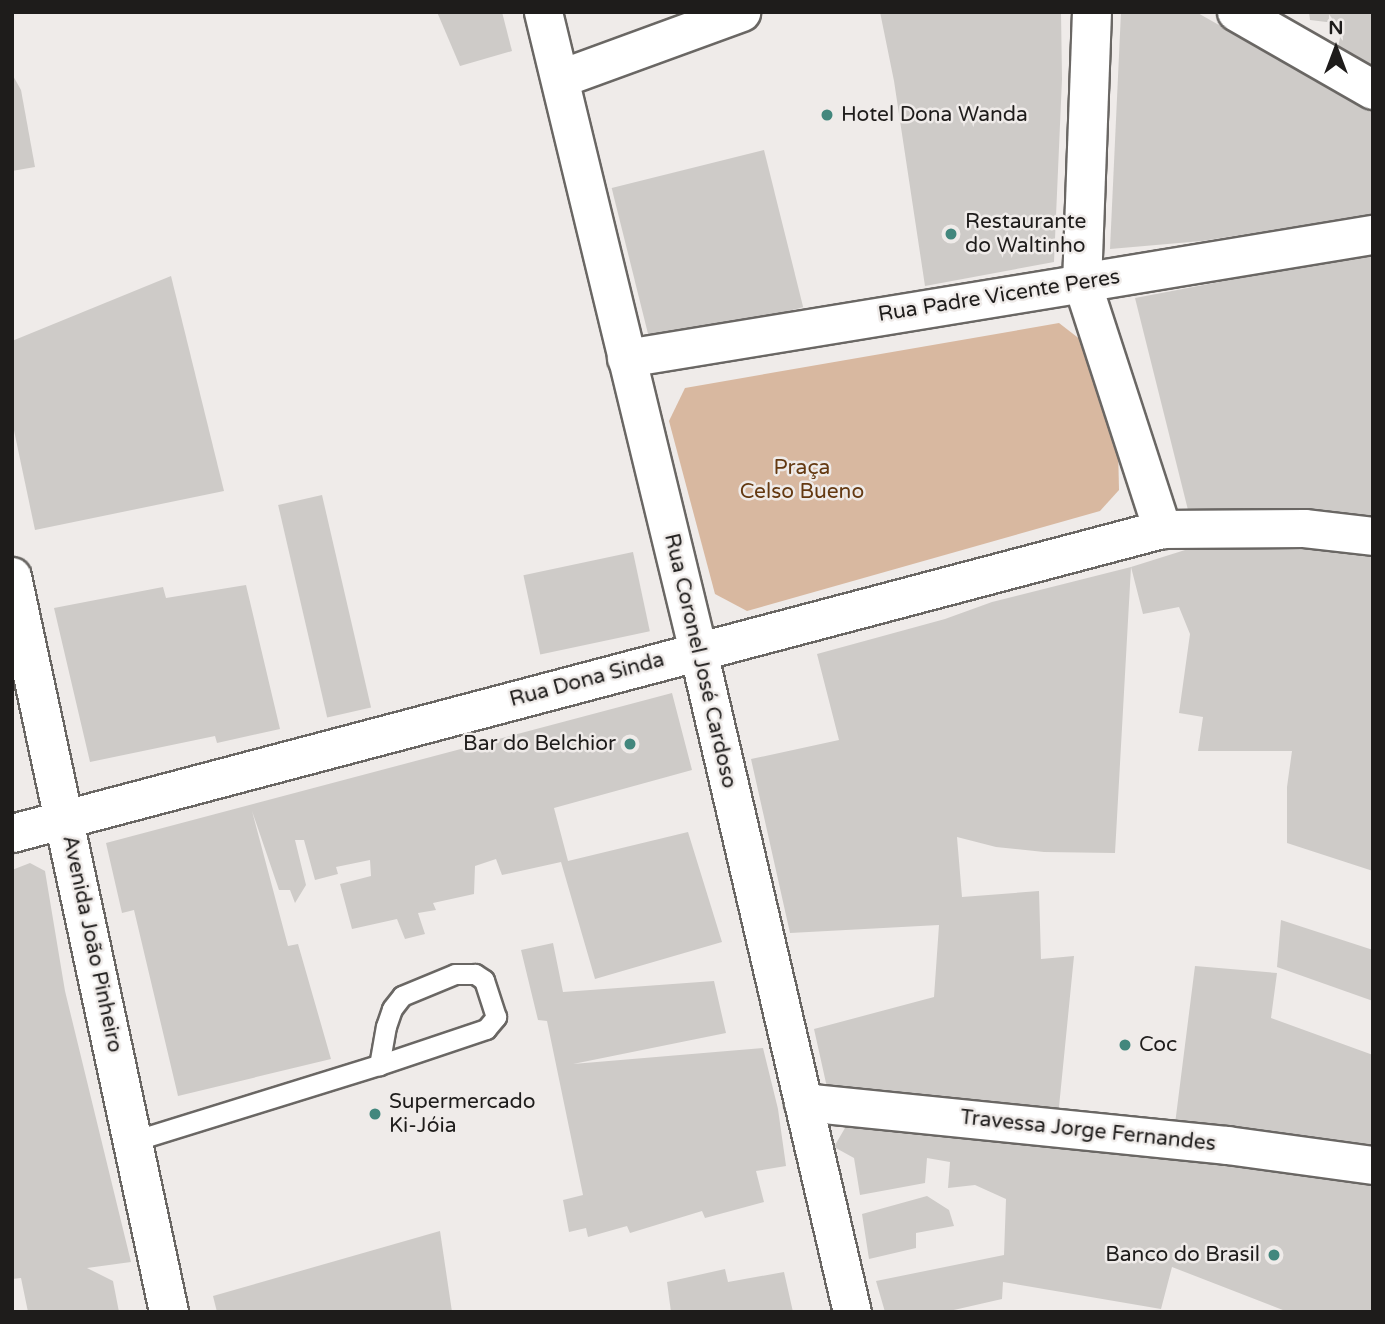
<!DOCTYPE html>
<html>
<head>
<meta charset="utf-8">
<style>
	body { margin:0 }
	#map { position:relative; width:1385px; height:1324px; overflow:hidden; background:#efebe9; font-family:"Varela Round",sans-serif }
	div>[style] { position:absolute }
	.green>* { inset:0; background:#d8b8a0 }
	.building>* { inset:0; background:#cecbc8; transform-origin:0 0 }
	.roads { filter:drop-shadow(2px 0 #6a6764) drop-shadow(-2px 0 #6a6764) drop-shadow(0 2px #6a6764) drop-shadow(0 -2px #6a6764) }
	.service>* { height:19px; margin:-9.5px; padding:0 9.5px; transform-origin:9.5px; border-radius:9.5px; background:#fff }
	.minor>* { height:37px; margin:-18.5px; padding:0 18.5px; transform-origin:18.5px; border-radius:18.5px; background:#fff }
	.tertiary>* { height:38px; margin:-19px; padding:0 19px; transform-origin:19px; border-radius:19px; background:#fff }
	.secondary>* { height:38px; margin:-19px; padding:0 19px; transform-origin:19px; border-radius:19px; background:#fff }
	.dots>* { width:19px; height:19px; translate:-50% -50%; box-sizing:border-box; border:4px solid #efebe9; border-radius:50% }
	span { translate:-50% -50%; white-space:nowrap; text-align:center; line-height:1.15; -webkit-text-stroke:5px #efebe9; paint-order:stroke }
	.poi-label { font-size:21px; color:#1e1c1b }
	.left { translate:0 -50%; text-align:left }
	.right { translate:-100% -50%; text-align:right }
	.street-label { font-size:21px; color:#1e1c1b }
	.park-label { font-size:21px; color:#643911 }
	.frame { position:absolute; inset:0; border:14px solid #1e1c1b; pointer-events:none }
	.north { position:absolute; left:1301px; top:14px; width:70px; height:70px; -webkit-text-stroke:5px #efebe9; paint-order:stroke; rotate:0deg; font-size:19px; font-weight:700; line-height:28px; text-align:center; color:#1e1c1b }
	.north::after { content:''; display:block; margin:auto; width:24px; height:32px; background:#1e1c1b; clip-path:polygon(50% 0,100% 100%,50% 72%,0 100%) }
</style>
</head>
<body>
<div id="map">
	<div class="green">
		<i style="clip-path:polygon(1059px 323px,1090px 347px,1118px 447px,1119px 490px,1100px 511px,747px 611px,715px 594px,669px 421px,685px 388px)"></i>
	</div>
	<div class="building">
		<i style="clip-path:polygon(437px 12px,502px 12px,512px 51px,460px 66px)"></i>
		<i style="clip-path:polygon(880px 12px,1061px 12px,1062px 79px,1054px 262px,925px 286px,894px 81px)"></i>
		<i style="clip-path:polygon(1121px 12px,1196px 12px,1373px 112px,1373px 214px,1202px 241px,1110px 249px)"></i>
		<i style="clip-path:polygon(1309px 12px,1373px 12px,1373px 68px,1338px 47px,1343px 24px,1310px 20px)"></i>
		<i style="clip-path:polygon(12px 74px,21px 90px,35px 167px,12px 171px)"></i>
		<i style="left:764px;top:150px;width:162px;height:157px;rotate:76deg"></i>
		<i style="clip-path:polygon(1373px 253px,1373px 526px,1191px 522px,1135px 298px)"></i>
		<i style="clip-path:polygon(171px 276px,224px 491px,35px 530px,12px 421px,12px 341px)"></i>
		<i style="left:322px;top:495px;width:218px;height:45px;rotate:77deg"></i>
		<i style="clip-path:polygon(1201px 545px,1332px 549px,1373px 555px,1373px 871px,1287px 843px,1287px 787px,1292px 751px,1198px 751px,1203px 717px,1179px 713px,1190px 634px,1179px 607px,1143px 614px,1131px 567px,1115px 853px,1044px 852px,996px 847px,957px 837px,962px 897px,1039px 891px,1041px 959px,1074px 956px,1058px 1117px,828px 1092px,814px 1029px,934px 997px,939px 925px,790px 933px,751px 759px,839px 740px,817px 654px,945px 619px,992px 602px,1131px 567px)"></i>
		<i style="left:633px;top:552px;width:81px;height:112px;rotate:78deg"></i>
		<i style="clip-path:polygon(246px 585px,280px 729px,217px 743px,215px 736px,90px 762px,54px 608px,163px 587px,166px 598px)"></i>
		<i style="clip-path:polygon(672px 693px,692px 770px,554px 808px,568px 861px,688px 832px,722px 942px,595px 979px,561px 862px,502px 875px,496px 859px,475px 866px,474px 894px,433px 903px,436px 910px,418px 913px,425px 934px,405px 939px,397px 919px,352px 929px,340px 884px,371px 876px,370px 860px,336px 867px,338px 874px,315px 880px,304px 840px,295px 840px,306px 885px,295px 903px,290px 890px,279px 890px,252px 811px,288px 946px,298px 944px,331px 1059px,178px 1096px,134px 910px,122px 913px,106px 843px)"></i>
		<i style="clip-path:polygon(30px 863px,45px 871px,65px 991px,131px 1262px,87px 1268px,113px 1281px,119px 1312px,28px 1312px,21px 1278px,12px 1279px,12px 870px)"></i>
		<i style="clip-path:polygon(1281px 920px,1373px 950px,1373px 1001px,1277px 967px)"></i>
		<i style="clip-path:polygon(553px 943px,563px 992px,714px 981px,726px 1033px,573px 1064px,763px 1048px,778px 1109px,786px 1166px,756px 1171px,764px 1202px,705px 1218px,702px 1211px,630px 1233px,627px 1226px,588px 1237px,586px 1228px,569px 1232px,563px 1200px,583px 1195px,547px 1021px,538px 1020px,521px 950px)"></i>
		<i style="clip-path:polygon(1195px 966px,1277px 973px,1271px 1018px,1373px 1055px,1373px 1151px,1175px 1124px)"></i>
		<i style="clip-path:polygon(849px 1121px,1373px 1177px,1373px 1312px,1288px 1312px,1172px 1267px,1161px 1309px,1003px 1282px,1002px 1299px,945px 1312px,885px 1312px,876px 1281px,1004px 1255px,1006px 1199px,975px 1185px,948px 1188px,950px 1162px,927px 1158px,925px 1183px,860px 1195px,854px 1158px,834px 1147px)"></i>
		<i style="clip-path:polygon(927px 1196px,949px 1210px,954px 1226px,916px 1233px,916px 1248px,869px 1259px,862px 1214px)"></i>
		<i style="clip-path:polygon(440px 1231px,452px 1312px,217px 1312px,213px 1296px)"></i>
		<i style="clip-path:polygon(725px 1269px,728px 1282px,784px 1272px,793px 1312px,671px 1312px,667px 1282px)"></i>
	</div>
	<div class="roads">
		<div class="service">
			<i style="left:133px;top:1141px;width:257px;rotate:-17.2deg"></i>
			<i style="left:379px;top:1065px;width:113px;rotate:-18.6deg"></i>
			<i style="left:486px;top:1029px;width:16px;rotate:-50deg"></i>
			<i style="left:496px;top:1017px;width:39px;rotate:-108deg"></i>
			<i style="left:484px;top:980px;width:11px;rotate:-146deg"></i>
			<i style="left:475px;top:974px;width:20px;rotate:180deg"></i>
			<i style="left:455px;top:974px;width:57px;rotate:157.5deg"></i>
			<i style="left:402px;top:996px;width:16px;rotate:128deg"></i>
			<i style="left:392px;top:1009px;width:18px;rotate:109deg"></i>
			<i style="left:386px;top:1026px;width:40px;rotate:100deg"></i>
		</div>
		<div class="minor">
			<i style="left:543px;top:12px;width:658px;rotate:76.37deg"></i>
			<i style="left:698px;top:651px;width:679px;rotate:76.89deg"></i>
			<i style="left:561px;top:78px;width:192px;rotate:-20.1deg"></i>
			<i style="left:626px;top:358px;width:462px;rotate:-9.3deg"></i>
			<i style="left:1082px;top:283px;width:259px;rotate:72deg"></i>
			<i style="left:12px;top:833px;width:1190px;rotate:-14.81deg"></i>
			<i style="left:1162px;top:529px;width:142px;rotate:-0.4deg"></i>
			<i style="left:1304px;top:528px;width:69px;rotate:6.6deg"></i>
			<i style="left:803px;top:1102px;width:426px;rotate:5.8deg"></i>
			<i style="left:1227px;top:1145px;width:147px;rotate:7.8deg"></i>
		</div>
		<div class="tertiary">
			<i style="left:12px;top:577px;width:752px;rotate:77.94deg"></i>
		</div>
		<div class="secondary">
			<i style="left:1092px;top:12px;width:271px;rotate:92.1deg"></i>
			<i style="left:1082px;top:283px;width:295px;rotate:-9.4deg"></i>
			<i style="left:1237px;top:12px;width:157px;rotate:29.8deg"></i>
		</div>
	</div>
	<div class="dots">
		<i style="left:827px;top:115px;background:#42877d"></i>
		<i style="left:951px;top:234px;background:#42877d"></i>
		<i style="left:630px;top:744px;background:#42877d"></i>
		<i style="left:1125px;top:1045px;background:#42877d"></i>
		<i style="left:375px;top:1114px;background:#42877d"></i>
		<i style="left:1274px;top:1255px;background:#42877d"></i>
	</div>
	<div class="poi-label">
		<span class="left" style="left:841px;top:115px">Hotel Dona Wanda</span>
		<span class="left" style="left:965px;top:234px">Restaurante<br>do Waltinho</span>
		<span class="right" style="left:616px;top:744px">Bar do Belchior</span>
		<span class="left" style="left:1139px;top:1045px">Coc</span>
		<span class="left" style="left:389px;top:1114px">Supermercado<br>Ki-Jóia</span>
		<span class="right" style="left:1260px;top:1255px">Banco do Brasil</span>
	</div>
	<div class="street-label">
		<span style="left:999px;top:296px;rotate:-9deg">Rua Padre Vicente Peres</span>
		<span style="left:700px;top:661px;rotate:77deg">Rua Coronel José Cardoso</span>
		<span style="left:587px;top:680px;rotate:-15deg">Rua Dona Sinda</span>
		<span style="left:92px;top:944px;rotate:78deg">Avenida João Pinheiro</span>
		<span style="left:1088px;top:1131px;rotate:6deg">Travessa Jorge Fernandes</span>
	</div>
	<div class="park-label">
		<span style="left:802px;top:480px">Praça<br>Celso Bueno</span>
	</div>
	<div class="frame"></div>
	<div class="north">N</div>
</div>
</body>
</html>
